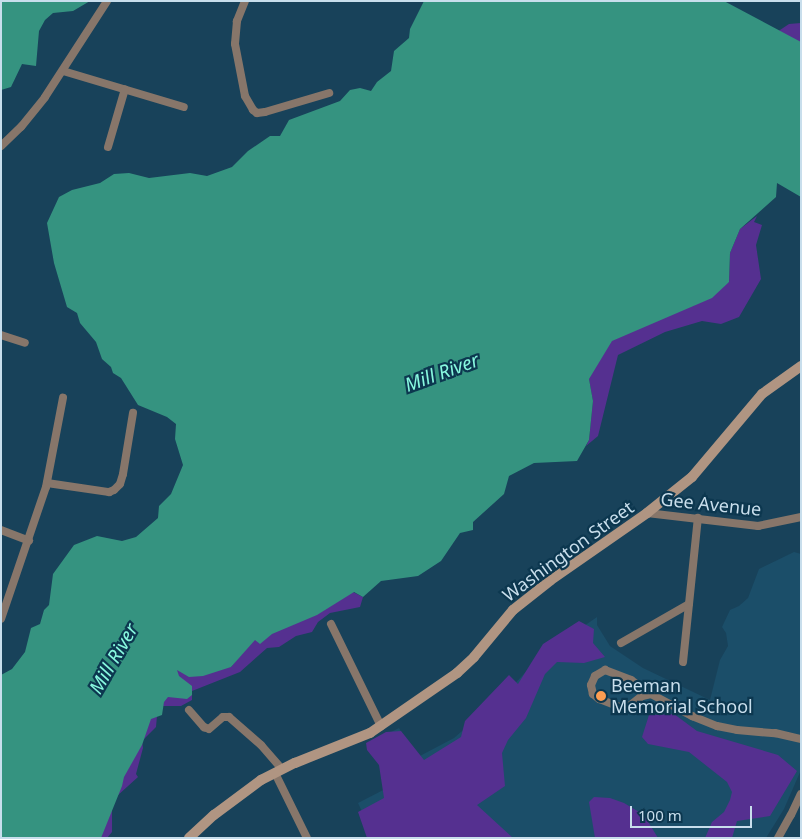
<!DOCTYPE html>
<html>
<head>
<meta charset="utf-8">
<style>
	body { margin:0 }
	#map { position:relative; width:802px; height:839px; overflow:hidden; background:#18425a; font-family:"Noto Sans",sans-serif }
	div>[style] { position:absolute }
	.built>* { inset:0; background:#1b4e69 }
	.green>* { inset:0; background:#553090 }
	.water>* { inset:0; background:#359380 }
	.minor>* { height:8px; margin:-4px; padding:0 4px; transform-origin:4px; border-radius:4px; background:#87766a }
	.secondary>* { height:10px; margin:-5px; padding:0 5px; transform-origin:5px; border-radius:5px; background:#b09582 }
	.dots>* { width:14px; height:14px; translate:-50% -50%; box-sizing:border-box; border:2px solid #0c374f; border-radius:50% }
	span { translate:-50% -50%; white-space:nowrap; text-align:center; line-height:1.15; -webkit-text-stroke:4.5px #0c374f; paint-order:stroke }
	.street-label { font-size:18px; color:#c8deec }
	.poi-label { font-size:18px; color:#c8deec }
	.left { translate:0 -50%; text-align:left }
	.water-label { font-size:19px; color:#88f9df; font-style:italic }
	.frame { position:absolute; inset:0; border:2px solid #c8deec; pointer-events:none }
	.scale { position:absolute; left:630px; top:806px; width:122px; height:22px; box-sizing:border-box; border:2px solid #c8deec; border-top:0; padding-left:6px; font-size:15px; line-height:18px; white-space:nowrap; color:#c8deec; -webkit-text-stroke:4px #0c374f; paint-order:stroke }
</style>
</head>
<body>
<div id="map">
	<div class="built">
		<i style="clip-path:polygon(794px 552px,801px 554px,801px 770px,784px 809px,766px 838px,374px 838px,358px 803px,389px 787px,369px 743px,399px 728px,416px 758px,454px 738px,505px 694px,542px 655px,597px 617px,597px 625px,610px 646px,643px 668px,710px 700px,720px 660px,728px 646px,726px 633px,722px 627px,730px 610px,739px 606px,748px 598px,759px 569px)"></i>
	</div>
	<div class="green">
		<i style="clip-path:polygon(801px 23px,801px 48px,777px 32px,789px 24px)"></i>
		<i style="clip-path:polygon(757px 216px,754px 222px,762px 225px,756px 245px,761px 279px,739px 317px,721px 324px,702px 321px,665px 332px,618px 355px,598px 436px,586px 446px,589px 440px,593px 401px,588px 374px,596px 348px,729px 282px,730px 253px,740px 229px)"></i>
		<i style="clip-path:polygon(353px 592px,363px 597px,360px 607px,330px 613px,318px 622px,312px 632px,296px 636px,279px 647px,267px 648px,240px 672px,192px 691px,192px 700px,181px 706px,163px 706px,164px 697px,176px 669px,231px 667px,254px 638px)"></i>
		<i style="clip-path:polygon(579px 621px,594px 629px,593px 643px,605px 657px,584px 663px,557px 662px,545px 674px,526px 718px,508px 740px,502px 753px,505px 786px,477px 805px,513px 838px,367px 838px,358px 812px,384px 798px,379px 765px,367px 750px,366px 743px,386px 732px,401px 731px,424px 760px,461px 737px,465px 721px,509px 675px,518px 684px,543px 644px)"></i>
		<i style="clip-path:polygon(674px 714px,697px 731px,778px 755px,797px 771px,770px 816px,737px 821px,732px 838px,705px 838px,712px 822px,724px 812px,730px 800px,732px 792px,727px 782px,689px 752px,648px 744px,642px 737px,649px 715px)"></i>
		<i style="clip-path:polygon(157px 716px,156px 727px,142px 741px,143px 748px,136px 774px,138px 777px,117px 796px,112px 806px,112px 832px,107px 838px,93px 838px,139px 719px)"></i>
		<i style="clip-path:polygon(594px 797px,610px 798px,624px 803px,644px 815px,658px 838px,595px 838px,589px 802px)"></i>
	</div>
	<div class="water">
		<i style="clip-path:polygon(1px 1px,90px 1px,73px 11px,53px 13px,45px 20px,39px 31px,36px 66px,22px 64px,11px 87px,1px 90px)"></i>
		<i style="clip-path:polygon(424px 1px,724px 1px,801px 42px,801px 197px,777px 183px,776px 197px,740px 229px,730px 253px,729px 282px,712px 298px,612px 341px,589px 379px,593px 401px,589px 440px,577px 461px,534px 463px,509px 476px,504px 494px,473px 522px,473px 530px,460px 533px,441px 561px,418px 576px,381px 581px,363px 597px,354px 592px,317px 615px,272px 634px,260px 644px,255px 640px,231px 667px,203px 676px,189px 677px,177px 670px,179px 676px,192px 686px,192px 695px,187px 699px,168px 697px,164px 702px,162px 715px,151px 719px,142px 745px,124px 777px,122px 786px,101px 838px,1px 838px,1px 675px,12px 669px,25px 652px,31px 628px,40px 624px,44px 610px,49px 605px,53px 574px,74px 545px,97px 536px,122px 541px,136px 537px,158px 518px,159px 506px,171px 494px,183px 465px,175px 439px,176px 424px,167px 417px,138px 405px,121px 378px,113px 373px,111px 367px,102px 359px,96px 342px,80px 323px,77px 313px,67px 307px,54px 263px,47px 223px,59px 197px,72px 190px,100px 183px,114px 174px,129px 173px,149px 178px,190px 173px,207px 176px,232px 167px,248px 151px,270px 136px,280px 136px,289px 120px,340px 101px,350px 90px,360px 88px,371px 91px,377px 82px,391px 71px,394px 51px,409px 38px,410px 29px)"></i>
	</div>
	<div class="minor">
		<i style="left:245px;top:1px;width:22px;rotate:112deg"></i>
		<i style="left:237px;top:21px;width:23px;rotate:95deg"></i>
		<i style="left:235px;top:44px;width:53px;rotate:79.1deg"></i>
		<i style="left:245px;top:96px;width:16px;rotate:60deg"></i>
		<i style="left:253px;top:110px;width:5px;rotate:37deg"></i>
		<i style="left:257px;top:113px;width:8px;rotate:-7deg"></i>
		<i style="left:265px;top:112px;width:67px;rotate:-16.5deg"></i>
		<i style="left:63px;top:71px;width:126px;rotate:16.6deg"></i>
		<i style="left:1px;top:146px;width:28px;rotate:-44deg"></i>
		<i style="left:21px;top:127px;width:38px;rotate:-51deg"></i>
		<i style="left:45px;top:97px;width:114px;rotate:-57.1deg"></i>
		<i style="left:108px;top:147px;width:60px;rotate:-73.7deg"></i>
		<i style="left:1px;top:335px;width:25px;rotate:18deg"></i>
		<i style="left:47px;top:483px;width:63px;rotate:8.3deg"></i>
		<i style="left:109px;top:492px;width:5px;rotate:-22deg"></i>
		<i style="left:114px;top:490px;width:8px;rotate:-45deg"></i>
		<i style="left:120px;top:484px;width:10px;rotate:-73deg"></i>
		<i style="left:123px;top:474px;width:62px;rotate:-80.7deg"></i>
		<i style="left:647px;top:513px;width:112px;rotate:6.7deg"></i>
		<i style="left:758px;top:526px;width:44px;rotate:-11.8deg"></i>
		<i style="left:1px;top:530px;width:30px;rotate:21deg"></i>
		<i style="left:1px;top:619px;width:139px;rotate:-71.2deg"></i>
		<i style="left:46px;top:487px;width:91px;rotate:-79.2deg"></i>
		<i style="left:331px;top:624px;width:114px;rotate:63.9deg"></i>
		<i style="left:621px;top:643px;width:78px;rotate:-29.8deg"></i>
		<i style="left:683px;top:662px;width:145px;rotate:-84.1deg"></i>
		<i style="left:651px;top:694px;width:9px;rotate:167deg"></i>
		<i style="left:642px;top:696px;width:18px;rotate:142deg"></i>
		<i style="left:628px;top:707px;width:8px;rotate:180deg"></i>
		<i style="left:620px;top:707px;width:22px;rotate:-159deg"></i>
		<i style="left:599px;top:699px;width:8px;rotate:-140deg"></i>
		<i style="left:593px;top:694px;width:9px;rotate:-103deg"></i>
		<i style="left:591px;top:685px;width:10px;rotate:-66deg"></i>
		<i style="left:595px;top:676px;width:12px;rotate:-31deg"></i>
		<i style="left:605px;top:670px;width:28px;rotate:21deg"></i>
		<i style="left:631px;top:680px;width:24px;rotate:35deg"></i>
		<i style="left:651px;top:694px;width:47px;rotate:28.2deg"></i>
		<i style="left:692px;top:716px;width:27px;rotate:22deg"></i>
		<i style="left:717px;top:726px;width:20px;rotate:11deg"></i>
		<i style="left:737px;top:730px;width:38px;rotate:5deg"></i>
		<i style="left:775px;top:733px;width:27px;rotate:13deg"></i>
		<i style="left:189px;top:710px;width:23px;rotate:49deg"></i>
		<i style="left:204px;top:727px;width:5px;rotate:22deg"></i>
		<i style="left:209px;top:729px;width:18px;rotate:-41deg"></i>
		<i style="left:223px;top:717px;width:6px"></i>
		<i style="left:229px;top:717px;width:43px;rotate:41.2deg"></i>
		<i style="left:261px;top:745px;width:32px;rotate:49deg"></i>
		<i style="left:275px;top:773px;width:72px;rotate:63.8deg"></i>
		<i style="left:778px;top:838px;width:26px;rotate:-61deg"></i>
		<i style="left:791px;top:815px;width:23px;rotate:-65deg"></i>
	</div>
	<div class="secondary">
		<i style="left:189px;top:838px;width:34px;rotate:-43deg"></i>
		<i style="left:214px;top:815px;width:59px;rotate:-36.7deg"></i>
		<i style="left:261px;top:780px;width:38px;rotate:-27deg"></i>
		<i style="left:295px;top:763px;width:81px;rotate:-21.8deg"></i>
		<i style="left:370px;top:733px;width:106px;rotate:-34.6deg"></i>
		<i style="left:457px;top:673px;width:23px;rotate:-43deg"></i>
		<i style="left:474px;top:657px;width:61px;rotate:-50.3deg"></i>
		<i style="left:513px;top:610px;width:48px;rotate:-38.3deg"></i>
		<i style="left:551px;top:580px;width:117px;rotate:-34.9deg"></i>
		<i style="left:647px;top:513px;width:58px;rotate:-38.7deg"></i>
		<i style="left:692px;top:477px;width:109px;rotate:-49.9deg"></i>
		<i style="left:762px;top:394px;width:48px;rotate:-35.7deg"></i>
	</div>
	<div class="dots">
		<i style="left:601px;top:696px;background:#fc9d52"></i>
	</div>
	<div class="street-label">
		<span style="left:711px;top:504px;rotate:6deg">Gee Avenue</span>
		<span style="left:568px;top:551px;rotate:-36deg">Washington Street</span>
	</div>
	<div class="poi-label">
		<span class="left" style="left:611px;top:696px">Beeman<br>Memorial School</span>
	</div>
	<div class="water-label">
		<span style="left:442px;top:373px;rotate:-20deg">Mill River</span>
		<span style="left:114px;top:659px;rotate:-60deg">Mill River</span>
	</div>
	<div class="frame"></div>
	<div class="scale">100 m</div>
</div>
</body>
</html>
